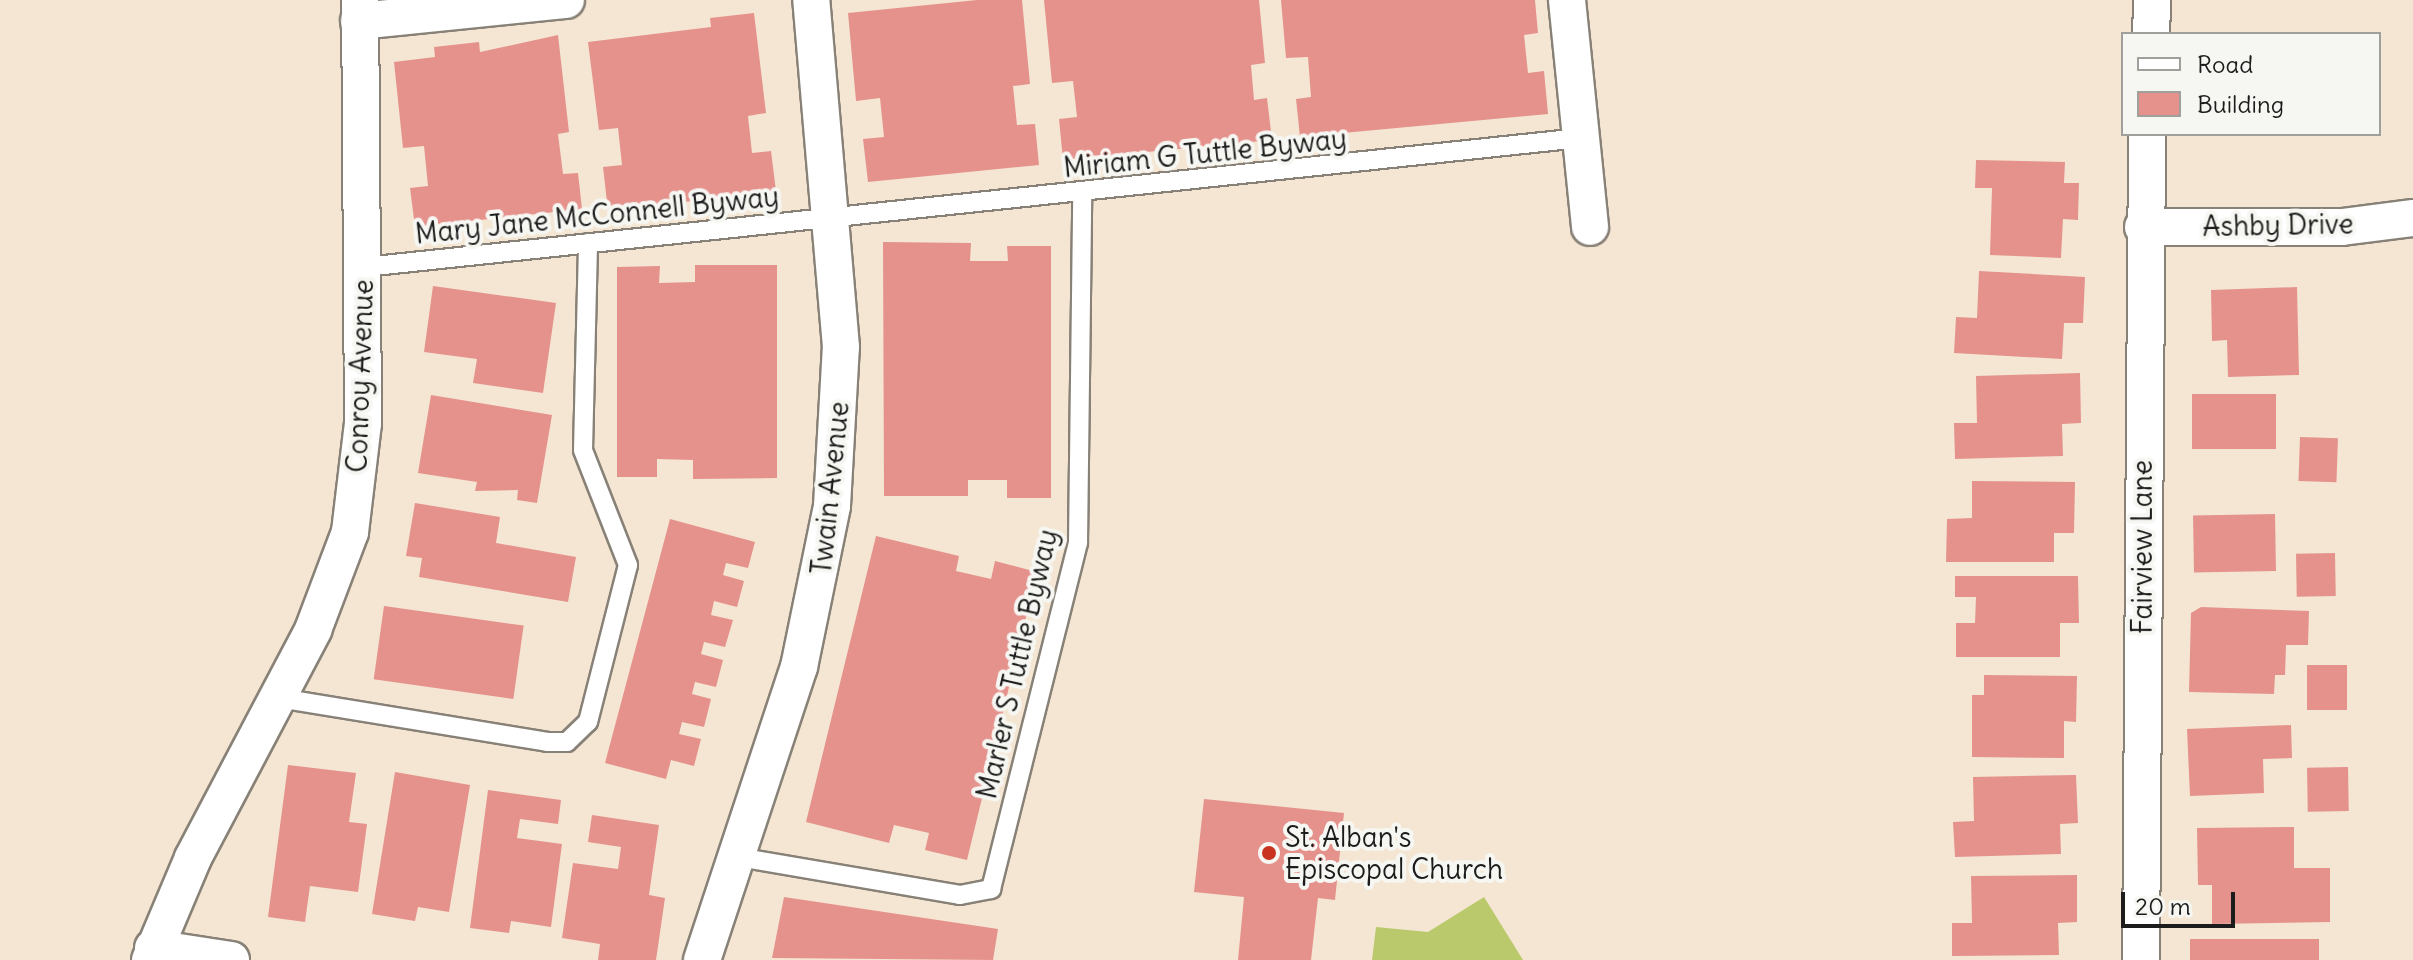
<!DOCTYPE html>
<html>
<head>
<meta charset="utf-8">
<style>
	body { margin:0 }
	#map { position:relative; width:2413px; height:960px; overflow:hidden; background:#f4e6d2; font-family:Delius,sans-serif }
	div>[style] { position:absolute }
	.green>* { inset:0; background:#bac96b }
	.building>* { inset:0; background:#e5928d; transform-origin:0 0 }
	.roads { filter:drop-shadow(2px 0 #888177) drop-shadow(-2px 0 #888177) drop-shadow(0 2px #888177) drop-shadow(0 -2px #888177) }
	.lane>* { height:18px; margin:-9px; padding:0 9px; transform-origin:9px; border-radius:9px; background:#fff }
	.street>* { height:36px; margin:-18px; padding:0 18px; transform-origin:18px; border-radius:18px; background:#fff }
	.dots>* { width:22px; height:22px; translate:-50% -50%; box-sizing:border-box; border:4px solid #f6f6f2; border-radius:50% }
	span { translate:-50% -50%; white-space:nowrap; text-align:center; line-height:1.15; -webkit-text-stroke:8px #f6f6f2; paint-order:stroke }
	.street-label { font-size:28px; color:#1c1c1c }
	.poi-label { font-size:28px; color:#1c1c1c }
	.left { translate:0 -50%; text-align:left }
	.legend { position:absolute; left:2121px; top:32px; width:260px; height:104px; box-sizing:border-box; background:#f6f6f2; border:2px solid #9f9f9c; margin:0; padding:10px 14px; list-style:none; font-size:24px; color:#1c1c1c }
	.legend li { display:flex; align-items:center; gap:16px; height:40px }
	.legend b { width:40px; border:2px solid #9f9f9c }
	.scale { position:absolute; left:2121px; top:892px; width:114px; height:36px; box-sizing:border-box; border:4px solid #1c1c1c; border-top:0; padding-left:10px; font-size:24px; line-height:28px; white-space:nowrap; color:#1c1c1c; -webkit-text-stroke:6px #f6f6f2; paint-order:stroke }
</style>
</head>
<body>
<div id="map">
	<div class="green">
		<i style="clip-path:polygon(1484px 897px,1523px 960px,1372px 960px,1376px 927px,1428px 932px)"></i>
	</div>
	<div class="building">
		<i style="clip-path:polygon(977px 0,1022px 0,1030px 84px,1013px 86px,1017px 125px,1035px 124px,1039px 165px,868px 182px,863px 139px,884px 137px,880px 98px,856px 101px,848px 13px)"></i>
		<i style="clip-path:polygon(1044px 0,1259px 0,1265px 63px,1251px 65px,1254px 100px,1267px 98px,1272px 140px,1063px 160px,1059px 119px,1077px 117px,1073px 81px,1052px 83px)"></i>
		<i style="clip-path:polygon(1281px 0,1535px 0,1538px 33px,1524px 35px,1528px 73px,1544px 71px,1548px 114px,1300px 137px,1296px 99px,1311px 97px,1308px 57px,1286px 58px)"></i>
		<i style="clip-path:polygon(754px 13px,766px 113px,748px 116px,752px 153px,771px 151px,776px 191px,608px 211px,603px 167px,622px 165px,618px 128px,599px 130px,588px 42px,711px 27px,710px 18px)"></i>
		<i style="clip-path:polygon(558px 35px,569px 132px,558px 134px,563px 174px,578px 173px,582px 209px,415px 227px,410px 188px,428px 186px,424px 146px,403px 148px,394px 62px,435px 57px,434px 47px,479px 42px,480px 52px)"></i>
		<i style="clip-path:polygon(1976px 160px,2065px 162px,2064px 183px,2079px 183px,2078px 220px,2063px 219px,2061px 258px,1990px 255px,1992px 188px,1975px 188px)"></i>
		<i style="clip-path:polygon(883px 242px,971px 243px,970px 261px,1008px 261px,1007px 246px,1051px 246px,1051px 498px,1007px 498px,1007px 480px,968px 480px,968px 496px,884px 496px)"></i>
		<i style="clip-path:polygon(695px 265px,777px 265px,777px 478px,693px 479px,693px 460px,657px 459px,657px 477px,617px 477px,617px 267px,660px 266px,659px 283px,695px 282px)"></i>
		<i style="clip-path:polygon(1979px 271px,2085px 277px,2083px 323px,2064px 323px,2062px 359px,1954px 353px,1956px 317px,1977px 318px)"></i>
		<i style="clip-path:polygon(433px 286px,556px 303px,543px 393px,473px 383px,477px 359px,424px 352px)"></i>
		<i style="clip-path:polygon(2297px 287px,2299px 375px,2228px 377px,2227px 340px,2212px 341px,2211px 290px)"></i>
		<i style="clip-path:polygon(2080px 373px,2081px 423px,2062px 424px,2063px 456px,1955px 459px,1954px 423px,1977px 423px,1976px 376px)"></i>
		<i style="left:2192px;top:394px;width:84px;height:55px"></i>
		<i style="clip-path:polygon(431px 395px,552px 415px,537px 503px,517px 500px,518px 490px,475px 491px,477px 482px,418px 473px)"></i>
		<i style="left:2300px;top:437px;width:38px;height:44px;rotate:2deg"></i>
		<i style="clip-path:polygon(1972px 481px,2075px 482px,2074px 533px,2054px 533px,2054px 562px,1946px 562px,1947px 519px,1972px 518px)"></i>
		<i style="clip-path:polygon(415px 503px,500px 517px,496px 543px,576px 557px,568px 602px,419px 577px,422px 558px,406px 556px)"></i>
		<i style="left:2275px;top:514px;width:57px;height:82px;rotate:89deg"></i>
		<i style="clip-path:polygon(670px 519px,755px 542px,748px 568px,726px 563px,723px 575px,744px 581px,737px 607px,714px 601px,711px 615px,733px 620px,725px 647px,704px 642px,701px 654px,723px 660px,716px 687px,695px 682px,692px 694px,711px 699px,704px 727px,682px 722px,679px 734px,701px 739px,694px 766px,671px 760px,666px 779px,605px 763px)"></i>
		<i style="clip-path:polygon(876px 536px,959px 556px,956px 571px,991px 579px,995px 561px,1037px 572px,967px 860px,925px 850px,929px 833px,894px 825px,889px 843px,806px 822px)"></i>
		<i style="left:2335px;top:553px;width:43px;height:39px;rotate:89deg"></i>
		<i style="clip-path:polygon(1955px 576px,2078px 576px,2079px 623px,2060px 623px,2060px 657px,1956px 657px,1956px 623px,1975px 623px,1976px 597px,1955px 597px)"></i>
		<i style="left:384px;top:606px;width:141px;height:74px;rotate:8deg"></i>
		<i style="clip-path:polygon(2201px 607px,2309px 611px,2308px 645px,2286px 645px,2285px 675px,2275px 675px,2274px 694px,2189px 692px,2191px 613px)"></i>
		<i style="left:2307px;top:665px;width:40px;height:45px"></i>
		<i style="clip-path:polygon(1984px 675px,2077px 676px,2076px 722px,2064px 721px,2064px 758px,1972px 757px,1972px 695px,1984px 695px)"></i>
		<i style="clip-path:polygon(2291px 725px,2292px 758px,2263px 759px,2264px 793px,2190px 796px,2187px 729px)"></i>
		<i style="clip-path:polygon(288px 765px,356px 773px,349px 822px,367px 824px,358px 892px,310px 886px,305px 922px,268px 917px)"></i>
		<i style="left:2348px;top:767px;width:44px;height:41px;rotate:89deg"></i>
		<i style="clip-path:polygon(395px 772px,470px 785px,449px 912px,418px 907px,415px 921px,372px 914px)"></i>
		<i style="clip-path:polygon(2076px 775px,2078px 823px,2060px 824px,2061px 854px,1955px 857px,1953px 822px,1974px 821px,1973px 777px)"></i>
		<i style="clip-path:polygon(488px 790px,561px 800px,558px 824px,520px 819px,517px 838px,562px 844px,551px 927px,511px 921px,509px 933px,470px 928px)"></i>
		<i style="clip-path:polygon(1204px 799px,1344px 813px,1335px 900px,1318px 898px,1311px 960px,1238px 960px,1244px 897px,1194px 892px)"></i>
		<i style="clip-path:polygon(592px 815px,659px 825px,649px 895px,665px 898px,656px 960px,598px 960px,600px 944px,562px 938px,573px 863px,618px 869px,621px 847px,588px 842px)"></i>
		<i style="clip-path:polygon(2294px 827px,2294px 868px,2330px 868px,2330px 922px,2212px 924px,2212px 885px,2198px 885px,2197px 828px)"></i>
		<i style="clip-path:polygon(2077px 875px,2077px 922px,2058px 923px,2059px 955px,1952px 956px,1952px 923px,1972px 923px,1971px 876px)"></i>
		<i style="clip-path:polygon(784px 897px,998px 929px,993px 960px,772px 958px)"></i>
		<i style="left:2190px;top:939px;width:129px;height:21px"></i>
	</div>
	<div class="roads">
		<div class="lane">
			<i style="left:365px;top:267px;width:1223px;rotate:-6.06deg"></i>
			<i style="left:279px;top:698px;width:272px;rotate:9.3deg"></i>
			<i style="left:547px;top:742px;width:20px"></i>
			<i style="left:567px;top:742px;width:29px;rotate:-44deg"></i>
			<i style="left:588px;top:722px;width:162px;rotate:-75.7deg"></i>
			<i style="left:628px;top:565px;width:123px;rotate:-111.4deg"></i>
			<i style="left:583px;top:450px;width:207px;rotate:-88.6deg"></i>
			<i style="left:738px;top:857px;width:225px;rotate:9.7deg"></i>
			<i style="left:960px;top:895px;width:32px;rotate:-11deg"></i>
			<i style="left:991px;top:889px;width:357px;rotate:-75.9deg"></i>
			<i style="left:1078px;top:543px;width:351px;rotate:-89.3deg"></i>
		</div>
		<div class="street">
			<i style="left:1567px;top:0;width:228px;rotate:84.2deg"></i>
			<i style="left:359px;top:21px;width:208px;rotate:-5.8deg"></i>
			<i style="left:2151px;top:34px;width:34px;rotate:-88deg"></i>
			<i style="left:2143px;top:227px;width:199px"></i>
			<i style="left:2342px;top:227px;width:72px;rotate:-7.2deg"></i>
			<i style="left:153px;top:948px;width:79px;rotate:8.7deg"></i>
			<i style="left:150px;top:960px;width:111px;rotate:-67.1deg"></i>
			<i style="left:193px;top:858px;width:258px;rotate:-62.2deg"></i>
			<i style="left:313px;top:630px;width:105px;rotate:-69.3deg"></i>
			<i style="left:350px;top:532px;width:110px;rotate:-83.2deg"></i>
			<i style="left:363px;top:423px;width:423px;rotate:-90.4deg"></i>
			<i style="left:702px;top:960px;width:309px;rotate:-71.7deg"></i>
			<i style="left:799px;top:667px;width:164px;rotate:-78.4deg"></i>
			<i style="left:832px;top:506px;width:159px;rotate:-86.8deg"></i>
			<i style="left:841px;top:347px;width:348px;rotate:-94.9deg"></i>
			<i style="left:2141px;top:960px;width:826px;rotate:-89.58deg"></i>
		</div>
	</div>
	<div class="dots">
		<i style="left:1269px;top:853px;background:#c8321e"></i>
	</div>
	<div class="street-label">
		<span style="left:1205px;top:153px;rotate:-6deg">Miriam G Tuttle Byway</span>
		<span style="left:597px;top:215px;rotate:-6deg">Mary Jane McConnell Byway</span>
		<span style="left:2278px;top:225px;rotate:-1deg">Ashby Drive</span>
		<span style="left:360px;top:376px;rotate:-88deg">Conroy Avenue</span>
		<span style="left:830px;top:488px;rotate:-84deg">Twain Avenue</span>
		<span style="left:2142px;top:547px;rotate:-90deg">Fairview Lane</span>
		<span style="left:1017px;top:664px;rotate:-77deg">Marler S Tuttle Byway</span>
	</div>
	<div class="poi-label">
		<span class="left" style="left:1285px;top:853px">St. Alban's<br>Episcopal Church</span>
	</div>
	<ul class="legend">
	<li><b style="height:10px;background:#fff"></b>Road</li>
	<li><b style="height:22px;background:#e5928d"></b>Building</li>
	</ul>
	<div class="scale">20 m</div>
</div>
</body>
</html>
